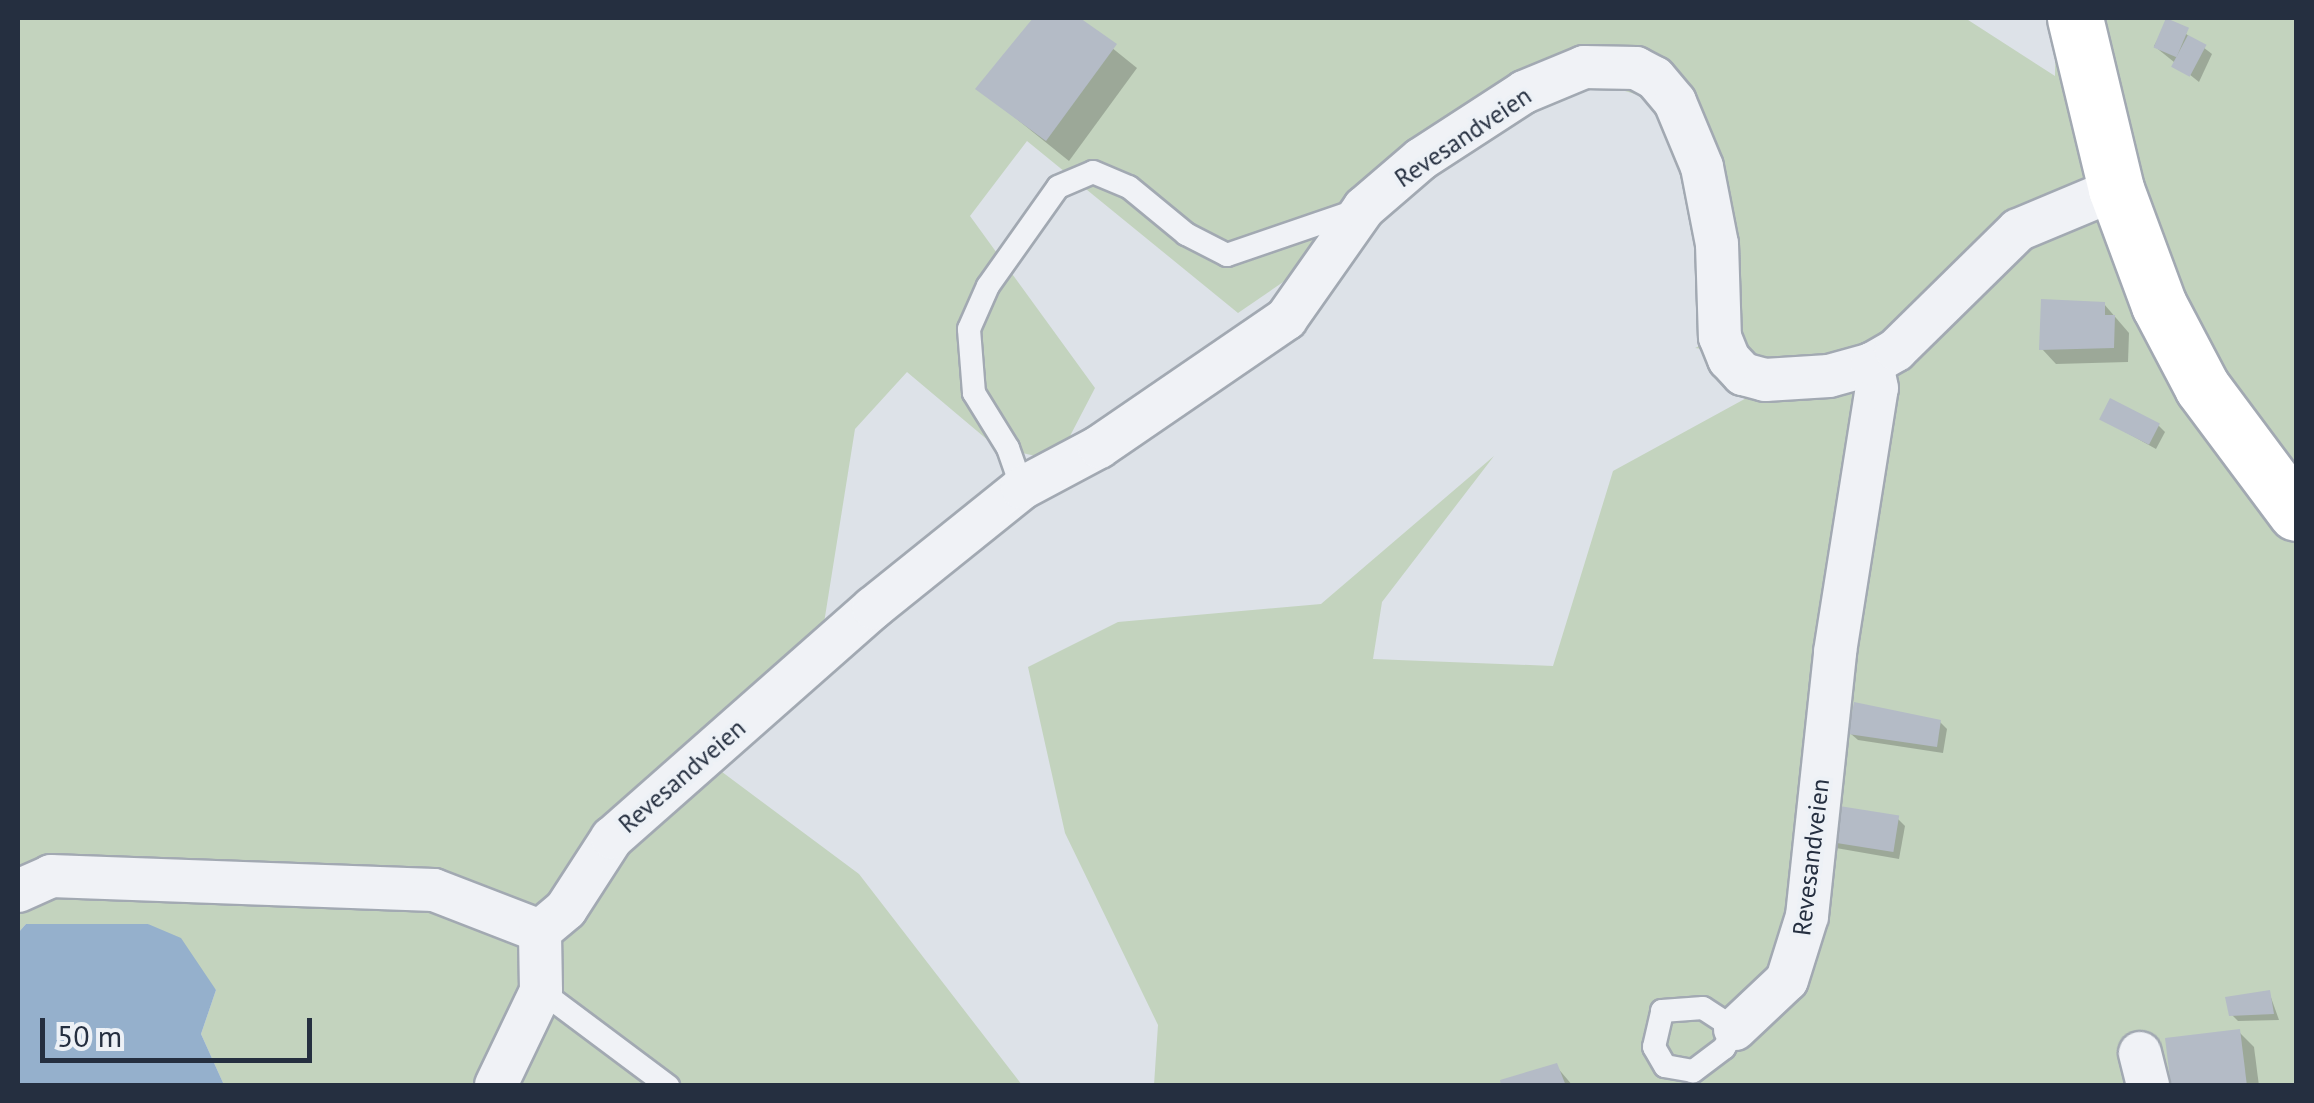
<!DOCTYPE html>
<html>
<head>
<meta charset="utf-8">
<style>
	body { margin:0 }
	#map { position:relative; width:2314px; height:1103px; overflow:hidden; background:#dde2e8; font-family:"PT Sans",sans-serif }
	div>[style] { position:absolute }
	.green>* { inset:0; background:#c3d3be }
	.water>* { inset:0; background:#95b0cc }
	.shadow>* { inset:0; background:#0003 }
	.building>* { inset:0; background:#b4bbc6; transform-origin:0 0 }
	.roads { filter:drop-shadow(2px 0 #a2a9b2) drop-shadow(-2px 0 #a2a9b2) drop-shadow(0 2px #a2a9b2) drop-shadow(0 -2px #a2a9b2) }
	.lane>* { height:22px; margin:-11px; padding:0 11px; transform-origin:11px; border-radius:11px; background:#f0f2f6 }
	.street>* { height:42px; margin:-21px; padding:0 21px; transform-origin:21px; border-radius:21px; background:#f0f2f6 }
	.secondary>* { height:55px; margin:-27.5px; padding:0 27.5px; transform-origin:27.5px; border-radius:27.5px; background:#fff }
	span { translate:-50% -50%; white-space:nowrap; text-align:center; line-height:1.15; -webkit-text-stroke:8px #edf1f6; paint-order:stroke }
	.street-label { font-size:25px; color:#252f40 }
	.frame { position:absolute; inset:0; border:20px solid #252f40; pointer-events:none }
	.scale { position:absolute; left:40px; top:1018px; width:272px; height:45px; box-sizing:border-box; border:5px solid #252f40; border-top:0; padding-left:12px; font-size:30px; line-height:35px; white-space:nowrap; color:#252f40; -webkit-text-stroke:8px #edf1f6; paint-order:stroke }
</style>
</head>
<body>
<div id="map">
	<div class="green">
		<i style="clip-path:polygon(18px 18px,1965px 18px,2055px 76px,2056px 18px,2296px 18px,2296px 1085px,1154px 1085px,1158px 1025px,1065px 833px,1028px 667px,1118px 622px,1321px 604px,1494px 456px,1382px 602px,1373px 659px,1553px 666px,1613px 471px,1772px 384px,1718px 351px,1695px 348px,1715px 339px,1717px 323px,1662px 102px,1561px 72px,1400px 202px,1238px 313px,1027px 141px,970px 216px,1095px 388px,1057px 461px,996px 447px,907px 372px,855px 429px,824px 623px,702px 757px,859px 874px,1022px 1085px,224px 1085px,201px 1034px,216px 990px,148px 924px,26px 924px,18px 933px)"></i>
	</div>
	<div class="water">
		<i style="clip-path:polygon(26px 924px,148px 924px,181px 938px,216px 990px,201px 1034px,224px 1085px,18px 1085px,18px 933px)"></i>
	</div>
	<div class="shadow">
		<i style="clip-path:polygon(1035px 18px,1075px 18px,1137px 68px,1069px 161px,978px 88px)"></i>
		<i style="clip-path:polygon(2168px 20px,2212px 54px,2199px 82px,2154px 46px)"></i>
		<i style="clip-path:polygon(2104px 304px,2129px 333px,2128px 362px,2056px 364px,2042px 349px)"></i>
		<i style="clip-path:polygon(2102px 419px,2158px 425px,2165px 432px,2156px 449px)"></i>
		<i style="clip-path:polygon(1940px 722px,1947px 729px,1943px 753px,1858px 740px,1851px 734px)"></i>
		<i style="clip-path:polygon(1898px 819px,1905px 826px,1899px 859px,1836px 848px,1830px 841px)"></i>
		<i style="clip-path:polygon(2269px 992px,2279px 1020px,2238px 1021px,2231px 1014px)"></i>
		<i style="clip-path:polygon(2239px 1032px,2254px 1047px,2259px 1086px,2174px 1086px)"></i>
		<i style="clip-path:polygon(1556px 1066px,1573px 1086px,1504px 1086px)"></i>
	</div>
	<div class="building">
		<i style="clip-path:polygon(1033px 18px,1080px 18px,1117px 44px,1046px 141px,975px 89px)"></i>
		<i style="left:2166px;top:18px;width:25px;height:32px;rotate:23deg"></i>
		<i style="left:2188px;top:35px;width:21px;height:36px;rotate:28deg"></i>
		<i style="clip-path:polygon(2041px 299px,2105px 302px,2105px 315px,2115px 315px,2114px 348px,2039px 350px)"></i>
		<i style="left:2110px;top:398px;width:56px;height:24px;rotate:27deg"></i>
		<i style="clip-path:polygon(1854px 702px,1941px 720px,1937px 747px,1848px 734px)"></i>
		<i style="left:1833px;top:805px;width:67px;height:37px;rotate:9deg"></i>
		<i style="clip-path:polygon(2270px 990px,2274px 1014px,2229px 1016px,2225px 997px)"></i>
		<i style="clip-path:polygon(2240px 1029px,2247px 1086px,2171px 1086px,2165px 1038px)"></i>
		<i style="clip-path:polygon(1557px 1063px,1566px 1086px,1501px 1086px,1500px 1080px)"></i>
	</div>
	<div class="roads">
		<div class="lane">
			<i style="left:1022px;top:488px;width:42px;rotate:-109.3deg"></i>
			<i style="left:1008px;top:448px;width:65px;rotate:-121.7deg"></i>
			<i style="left:974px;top:393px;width:64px;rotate:-94.5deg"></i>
			<i style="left:969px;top:329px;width:47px;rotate:-66.2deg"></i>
			<i style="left:988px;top:286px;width:121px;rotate:-54.7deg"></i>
			<i style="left:1058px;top:187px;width:38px;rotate:-23deg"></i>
			<i style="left:1093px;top:172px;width:39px;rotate:23deg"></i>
			<i style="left:1129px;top:187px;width:74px;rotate:39.5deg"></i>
			<i style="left:1186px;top:234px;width:46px;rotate:27.1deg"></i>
			<i style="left:1227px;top:255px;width:142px;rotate:-18.9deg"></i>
			<i style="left:541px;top:991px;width:159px;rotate:36.8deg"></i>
			<i style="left:1703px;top:1008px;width:38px;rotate:33deg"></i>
			<i style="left:1735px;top:1029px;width:22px;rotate:120deg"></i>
			<i style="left:1724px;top:1048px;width:39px;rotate:143deg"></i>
			<i style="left:1693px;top:1071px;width:28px;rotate:-170deg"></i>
			<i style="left:1665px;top:1066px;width:22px;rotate:-120deg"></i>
			<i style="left:1654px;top:1047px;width:37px;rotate:-77deg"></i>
			<i style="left:1662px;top:1011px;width:41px;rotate:-4.2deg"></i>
		</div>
		<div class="street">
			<i style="left:18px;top:891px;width:36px;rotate:-24deg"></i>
			<i style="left:51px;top:876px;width:383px;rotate:2.1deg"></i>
			<i style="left:434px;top:890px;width:114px;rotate:21.1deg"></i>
			<i style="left:540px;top:931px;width:34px;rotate:-40deg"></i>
			<i style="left:566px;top:909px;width:85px;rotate:-57.1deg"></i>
			<i style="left:612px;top:838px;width:348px;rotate:-41.4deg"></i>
			<i style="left:873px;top:608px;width:191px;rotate:-38.8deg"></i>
			<i style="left:1022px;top:488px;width:87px;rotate:-28deg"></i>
			<i style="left:1099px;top:447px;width:227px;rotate:-34.4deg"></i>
			<i style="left:1286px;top:319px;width:136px;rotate:-54.9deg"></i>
			<i style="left:1364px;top:208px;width:75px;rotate:-40.7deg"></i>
			<i style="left:1421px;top:159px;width:123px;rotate:-33deg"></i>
			<i style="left:1524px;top:92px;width:65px;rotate:-22.6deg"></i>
			<i style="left:1584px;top:67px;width:52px;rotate:1.1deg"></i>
			<i style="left:1636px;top:68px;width:21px;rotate:28deg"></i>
			<i style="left:1655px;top:78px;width:31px;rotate:50deg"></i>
			<i style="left:1675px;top:102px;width:70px;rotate:67.4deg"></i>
			<i style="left:1702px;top:167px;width:78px;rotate:79deg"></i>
			<i style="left:1717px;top:244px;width:93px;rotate:88.2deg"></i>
			<i style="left:1720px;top:337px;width:24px;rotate:68deg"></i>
			<i style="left:1729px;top:359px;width:21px;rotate:47deg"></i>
			<i style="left:1743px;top:374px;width:23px;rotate:15deg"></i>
			<i style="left:1765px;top:380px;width:64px;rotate:-3.6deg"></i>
			<i style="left:1829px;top:376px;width:45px;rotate:-15.6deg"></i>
			<i style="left:1735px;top:1029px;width:71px;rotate:-43.3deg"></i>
			<i style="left:1787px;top:980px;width:67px;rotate:-72.6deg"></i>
			<i style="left:1807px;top:916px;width:265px;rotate:-83.9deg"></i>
			<i style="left:1835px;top:652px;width:267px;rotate:-81deg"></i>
			<i style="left:1877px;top:388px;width:25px;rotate:-102deg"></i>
			<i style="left:1872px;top:364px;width:28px;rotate:-30deg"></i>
			<i style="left:1896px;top:350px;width:171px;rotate:-44.5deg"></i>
			<i style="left:2018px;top:230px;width:106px;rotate:-22.7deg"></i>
			<i style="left:2140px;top:1053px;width:34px;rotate:76deg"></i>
			<i style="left:496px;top:1085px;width:104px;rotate:-64.4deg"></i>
			<i style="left:541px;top:991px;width:60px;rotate:-91deg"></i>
		</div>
		<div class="secondary">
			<i style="left:2075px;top:18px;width:176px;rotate:76.5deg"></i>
			<i style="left:2116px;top:189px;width:124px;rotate:69.7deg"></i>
			<i style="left:2159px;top:305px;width:93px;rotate:62.3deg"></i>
			<i style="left:2202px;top:387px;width:157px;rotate:53.3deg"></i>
		</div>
	</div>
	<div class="street-label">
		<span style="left:1463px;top:137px;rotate:-34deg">Revesandveien</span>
		<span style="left:682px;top:776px;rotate:-41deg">Revesandveien</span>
		<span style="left:1811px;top:857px;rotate:-83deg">Revesandveien</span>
	</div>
	<div class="frame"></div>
	<div class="scale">50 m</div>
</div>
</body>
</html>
